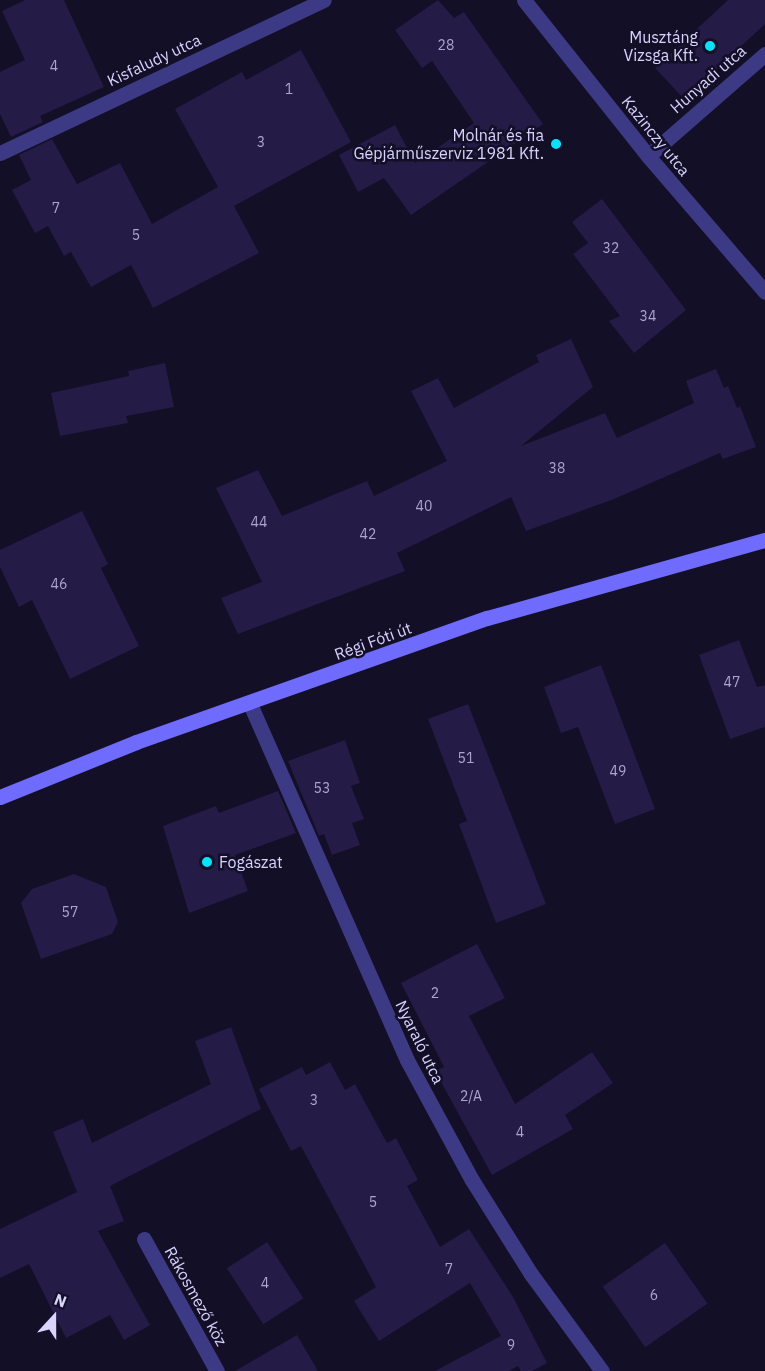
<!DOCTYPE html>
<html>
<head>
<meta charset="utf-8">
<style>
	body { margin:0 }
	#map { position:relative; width:765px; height:1371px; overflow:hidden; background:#130f26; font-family:"IBM Plex Sans",sans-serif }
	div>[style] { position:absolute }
	.building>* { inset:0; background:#241b47; transform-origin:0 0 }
	.minor>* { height:15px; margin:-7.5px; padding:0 7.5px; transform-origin:7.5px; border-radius:7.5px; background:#3d3a85 }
	.tertiary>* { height:15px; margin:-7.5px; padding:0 7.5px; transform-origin:7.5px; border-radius:7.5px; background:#3d3a85 }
	.secondary>* { height:15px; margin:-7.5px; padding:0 7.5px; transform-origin:7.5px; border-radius:7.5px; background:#6f6bff }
	.dots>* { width:16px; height:16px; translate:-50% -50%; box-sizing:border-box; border:3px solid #130f26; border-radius:50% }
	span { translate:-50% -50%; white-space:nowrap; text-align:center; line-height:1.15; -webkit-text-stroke:5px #130f26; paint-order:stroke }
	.number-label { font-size:14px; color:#aca6d1 }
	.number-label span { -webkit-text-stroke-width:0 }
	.poi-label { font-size:16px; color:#d9d4ff }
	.right { translate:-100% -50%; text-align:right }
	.left { translate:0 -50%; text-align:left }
	.street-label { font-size:16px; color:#d9d4ff }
	.north { position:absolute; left:24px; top:1287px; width:60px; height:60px; -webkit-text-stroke:4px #130f26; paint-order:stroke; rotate:21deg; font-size:16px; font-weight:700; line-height:24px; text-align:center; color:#d9d4ff }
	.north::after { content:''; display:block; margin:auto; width:21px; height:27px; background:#d9d4ff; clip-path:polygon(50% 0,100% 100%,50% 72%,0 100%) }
</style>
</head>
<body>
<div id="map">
	<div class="building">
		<i style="clip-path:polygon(25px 0,64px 0,104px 87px,40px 116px,43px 122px,11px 137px,0 114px,0 72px,25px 60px,2px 11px)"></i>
		<i style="clip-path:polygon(438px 0,454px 18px,464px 12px,543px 124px,411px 215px,384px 178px,358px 192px,339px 155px,395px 125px,415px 163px,474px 123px,432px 61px,422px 68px,395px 30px)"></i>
		<i style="clip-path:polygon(728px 0,765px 0,765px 24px,684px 99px,655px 68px)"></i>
		<i style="clip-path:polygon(301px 50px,351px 142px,234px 206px,259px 253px,153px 308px,131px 265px,91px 287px,71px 252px,64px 256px,48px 226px,35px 233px,12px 190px,31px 180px,19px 155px,52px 139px,77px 184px,120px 163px,152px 224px,218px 187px,175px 109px,242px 72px,246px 80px)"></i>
		<i style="clip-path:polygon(602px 199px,686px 310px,634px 353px,609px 321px,620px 316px,573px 254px,588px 243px,572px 222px)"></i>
		<i style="clip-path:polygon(571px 339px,593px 387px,521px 446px,605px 413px,617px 438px,694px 403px,686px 381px,716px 369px,724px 388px,728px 386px,737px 408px,740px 406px,756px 447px,723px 459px,720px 453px,614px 499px,526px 531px,511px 497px,397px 553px,405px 571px,238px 634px,221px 598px,262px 582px,216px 488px,258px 470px,282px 516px,367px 481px,374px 496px,447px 461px,411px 391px,438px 378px,454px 408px,539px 362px,536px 355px)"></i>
		<i style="clip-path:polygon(165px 363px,174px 407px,126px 416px,128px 423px,60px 436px,51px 393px,129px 376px,128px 371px)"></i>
		<i style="clip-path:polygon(82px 511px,108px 564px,101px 568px,139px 646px,70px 679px,32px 600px,19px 607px,0 567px,0 550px)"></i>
		<i style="clip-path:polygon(739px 640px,757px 687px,765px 685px,765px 727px,730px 739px,699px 655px)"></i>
		<i style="clip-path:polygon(601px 665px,655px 809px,615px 824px,578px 727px,561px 733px,544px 687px)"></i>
		<i style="clip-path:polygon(468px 704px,546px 904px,496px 923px,459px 824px,467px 821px,428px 719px)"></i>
		<i style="clip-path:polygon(345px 740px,360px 783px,351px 786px,364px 819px,352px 823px,360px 845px,332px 855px,324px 834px,319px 836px,288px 761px)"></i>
		<i style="clip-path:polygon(278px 791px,296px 833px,235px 855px,248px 891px,189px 913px,163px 826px,216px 806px,219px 813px)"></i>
		<i style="clip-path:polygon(74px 874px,106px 887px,118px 922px,112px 934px,41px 959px,21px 903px,32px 889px)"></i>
		<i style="clip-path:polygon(477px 944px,505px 998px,469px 1016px,515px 1104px,592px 1052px,613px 1083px,565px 1115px,573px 1129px,492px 1175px,435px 1071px,444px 1067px,401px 983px)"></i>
		<i style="clip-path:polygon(231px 1027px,261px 1109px,110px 1186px,124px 1221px,98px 1231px,150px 1325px,124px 1340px,110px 1315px,66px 1338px,29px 1264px,0 1278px,0 1229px,77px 1192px,53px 1132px,83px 1119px,92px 1143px,211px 1084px,195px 1041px)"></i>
		<i style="clip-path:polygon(330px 1062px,345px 1090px,355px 1084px,387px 1143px,396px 1138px,418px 1180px,407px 1186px,440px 1247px,469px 1229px,513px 1297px,547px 1363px,532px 1371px,521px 1371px,518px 1366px,509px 1371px,435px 1371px,501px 1336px,470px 1283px,379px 1341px,354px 1301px,376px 1287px,301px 1146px,291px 1151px,259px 1089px,302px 1067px,306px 1075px)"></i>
		<i style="left:267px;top:1242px;width:67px;height:48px;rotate:57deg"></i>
		<i style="left:665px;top:1243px;width:74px;height:76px;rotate:55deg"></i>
		<i style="clip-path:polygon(297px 1335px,318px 1371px,235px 1371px)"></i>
	</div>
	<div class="minor">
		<i style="left:0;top:153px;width:358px;rotate:-25.3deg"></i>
		<i style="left:648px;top:156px;width:155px;rotate:-41.1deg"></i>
		<i style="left:250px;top:704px;width:389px;rotate:66.2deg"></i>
		<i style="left:407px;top:1060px;width:136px;rotate:61.6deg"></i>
		<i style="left:472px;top:1180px;width:111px;rotate:57.9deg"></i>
		<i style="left:531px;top:1274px;width:120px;rotate:53.8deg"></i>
		<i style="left:144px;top:1239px;width:151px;rotate:61.1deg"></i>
	</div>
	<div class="tertiary">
		<i style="left:524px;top:0;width:199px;rotate:51.5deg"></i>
		<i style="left:648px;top:156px;width:179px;rotate:49.3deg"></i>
	</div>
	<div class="secondary">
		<i style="left:0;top:797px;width:147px;rotate:-22deg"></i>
		<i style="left:136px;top:742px;width:372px;rotate:-19.5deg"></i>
		<i style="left:487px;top:618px;width:289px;rotate:-15.7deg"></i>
	</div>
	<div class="dots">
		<i style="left:710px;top:46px;background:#00e5ff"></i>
		<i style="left:556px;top:144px;background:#00e5ff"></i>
		<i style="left:207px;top:862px;background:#00e5ff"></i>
	</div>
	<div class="number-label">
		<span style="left:446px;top:45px">28</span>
		<span style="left:54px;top:66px">4</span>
		<span style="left:289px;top:89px">1</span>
		<span style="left:261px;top:142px">3</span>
		<span style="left:56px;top:208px">7</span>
		<span style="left:136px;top:235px">5</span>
		<span style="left:611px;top:248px">32</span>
		<span style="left:648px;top:316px">34</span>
		<span style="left:557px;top:468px">38</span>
		<span style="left:424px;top:506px">40</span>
		<span style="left:259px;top:522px">44</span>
		<span style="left:368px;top:534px">42</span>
		<span style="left:59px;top:584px">46</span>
		<span style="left:732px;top:682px">47</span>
		<span style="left:466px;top:758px">51</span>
		<span style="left:618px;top:771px">49</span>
		<span style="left:322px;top:788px">53</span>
		<span style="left:70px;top:912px">57</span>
		<span style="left:435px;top:993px">2</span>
		<span style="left:471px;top:1096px">2/A</span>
		<span style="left:314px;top:1100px">3</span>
		<span style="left:520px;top:1132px">4</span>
		<span style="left:373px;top:1202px">5</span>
		<span style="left:449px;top:1269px">7</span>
		<span style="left:265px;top:1283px">4</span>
		<span style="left:654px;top:1295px">6</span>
		<span style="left:511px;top:1345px">9</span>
	</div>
	<div class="poi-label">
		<span class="right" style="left:698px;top:46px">Musztáng<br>Vizsga Kft.</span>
		<span class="right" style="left:544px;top:144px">Molnár és fia<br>Gépjárműszerviz 1981 Kft.</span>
		<span class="left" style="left:219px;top:862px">Fogászat</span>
	</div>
	<div class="street-label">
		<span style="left:154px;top:60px;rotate:-25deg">Kisfaludy utca</span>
		<span style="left:708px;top:79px;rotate:-41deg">Hunyadi utca</span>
		<span style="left:656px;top:136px;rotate:51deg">Kazinczy utca</span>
		<span style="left:373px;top:641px;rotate:-20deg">Régi Fóti út</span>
		<span style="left:420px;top:1042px;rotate:64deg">Nyaraló utca</span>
		<span style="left:196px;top:1296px;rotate:61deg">Rákosmező köz</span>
	</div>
	<div class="north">N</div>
</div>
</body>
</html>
